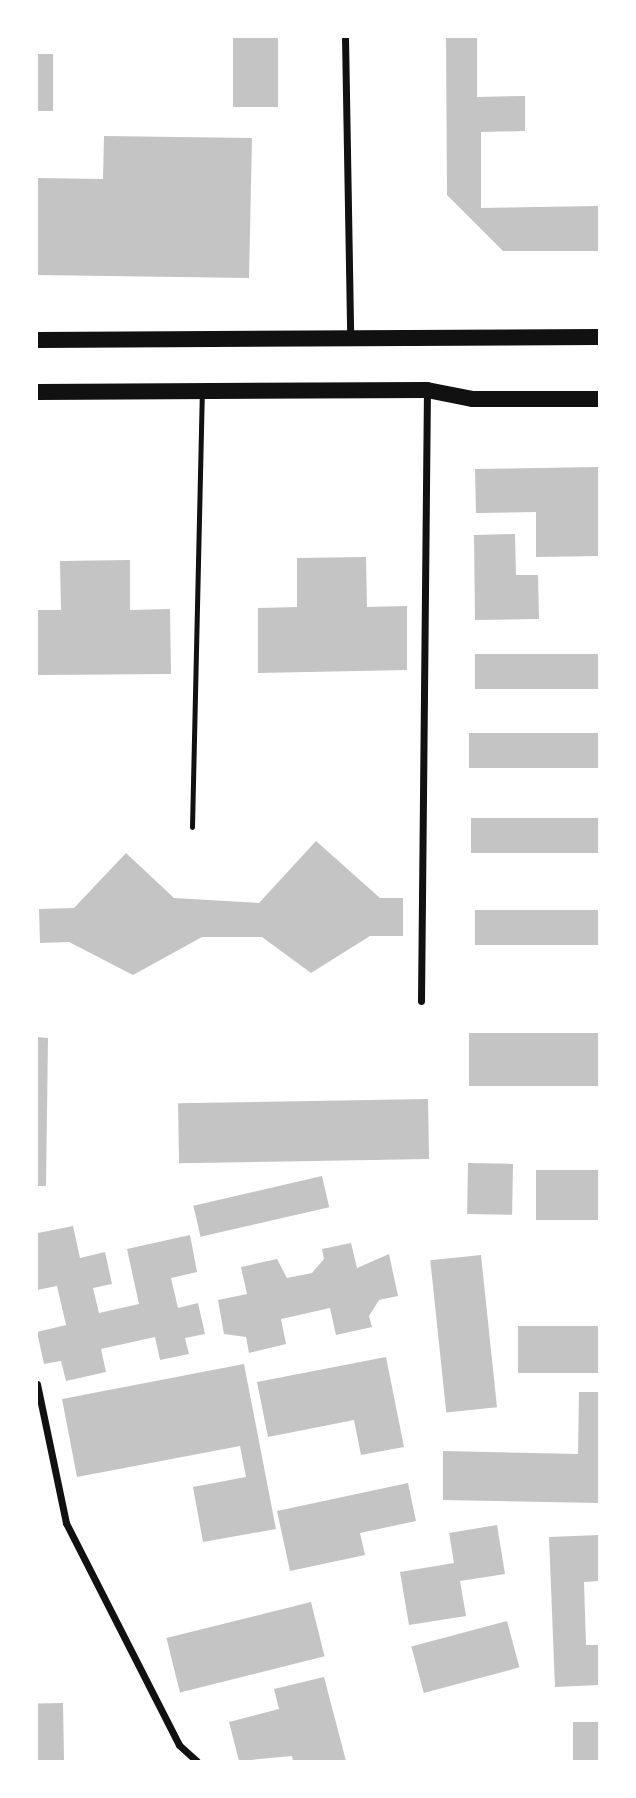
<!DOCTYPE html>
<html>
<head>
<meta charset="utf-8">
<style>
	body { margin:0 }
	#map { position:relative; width:636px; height:1798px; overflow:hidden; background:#fff; font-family:Signika,sans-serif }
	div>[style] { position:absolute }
	.building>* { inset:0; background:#c4c4c4; transform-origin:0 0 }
	.service>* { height:5px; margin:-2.5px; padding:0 2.5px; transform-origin:2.5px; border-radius:2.5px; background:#111 }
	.minor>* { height:7px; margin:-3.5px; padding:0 3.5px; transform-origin:3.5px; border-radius:3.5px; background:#111 }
	.primary>* { height:16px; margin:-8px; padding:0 8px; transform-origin:8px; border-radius:8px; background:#111 }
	span { translate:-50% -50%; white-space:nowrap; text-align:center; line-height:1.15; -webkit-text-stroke:5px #fff; paint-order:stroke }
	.frame { position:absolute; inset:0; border:38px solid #fff; pointer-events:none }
</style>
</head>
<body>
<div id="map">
	<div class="building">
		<i style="left:233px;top:37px;width:45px;height:70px"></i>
		<i style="clip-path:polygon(446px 37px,477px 37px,477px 97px,525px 96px,525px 131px,481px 132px,481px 208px,599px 206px,599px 251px,503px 251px,447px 195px)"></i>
		<i style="left:37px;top:54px;width:16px;height:57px"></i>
		<i style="clip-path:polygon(104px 136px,252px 138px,249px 278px,37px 275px,37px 178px,103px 179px)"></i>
		<i style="clip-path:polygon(599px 467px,599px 556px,536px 557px,536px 512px,476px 513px,475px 469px)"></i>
		<i style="clip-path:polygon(515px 534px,516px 575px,538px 575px,539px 619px,475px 620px,474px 535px)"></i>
		<i style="clip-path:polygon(366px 557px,367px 607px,407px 606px,407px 670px,258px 673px,258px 608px,297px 607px,297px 558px)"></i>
		<i style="clip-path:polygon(130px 560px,130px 610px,170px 609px,171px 674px,37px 675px,37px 610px,61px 610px,60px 561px)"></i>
		<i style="left:599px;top:654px;width:35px;height:124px;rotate:90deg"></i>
		<i style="left:599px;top:733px;width:35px;height:130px;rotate:90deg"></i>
		<i style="left:599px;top:818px;width:35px;height:128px;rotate:90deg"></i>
		<i style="clip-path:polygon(316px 841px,380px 898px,403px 898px,403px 936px,370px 936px,311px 973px,262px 937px,202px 937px,133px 975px,69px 942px,40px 943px,39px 909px,74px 908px,126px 853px,174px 898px,259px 903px)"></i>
		<i style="left:599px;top:910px;width:35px;height:124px;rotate:90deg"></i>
		<i style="left:599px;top:1033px;width:53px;height:130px;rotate:90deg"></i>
		<i style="clip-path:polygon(37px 1037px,48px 1038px,46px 1186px,37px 1186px)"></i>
		<i style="left:428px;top:1099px;width:60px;height:250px;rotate:89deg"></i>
		<i style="left:468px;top:1163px;width:45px;height:51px;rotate:1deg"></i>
		<i style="left:599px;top:1170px;width:50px;height:63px;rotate:90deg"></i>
		<i style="left:322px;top:1176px;width:32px;height:132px;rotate:77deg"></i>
		<i style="clip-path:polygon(73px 1226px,80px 1258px,105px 1252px,112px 1284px,93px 1288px,99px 1313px,139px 1304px,127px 1249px,190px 1235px,197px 1272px,171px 1278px,178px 1308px,198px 1303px,205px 1334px,185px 1338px,189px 1354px,160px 1360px,155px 1337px,101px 1349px,106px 1372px,66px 1381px,61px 1361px,44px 1364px,37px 1332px,66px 1325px,57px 1286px,37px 1290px,38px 1233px)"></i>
		<i style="clip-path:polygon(351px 1243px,357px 1268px,389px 1254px,398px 1296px,379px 1300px,369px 1316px,372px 1327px,336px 1335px,330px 1308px,281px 1319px,286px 1344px,249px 1353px,246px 1337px,224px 1334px,218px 1300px,247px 1294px,241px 1267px,277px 1259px,287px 1278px,312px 1273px,324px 1259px,322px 1249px)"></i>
		<i style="left:481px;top:1255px;width:153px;height:51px;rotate:84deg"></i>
		<i style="left:518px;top:1326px;width:81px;height:47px"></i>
		<i style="clip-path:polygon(386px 1357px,404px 1447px,361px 1455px,354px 1420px,268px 1437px,257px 1382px)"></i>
		<i style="clip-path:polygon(244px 1364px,276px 1529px,203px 1542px,193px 1487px,246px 1477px,240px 1446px,77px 1477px,62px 1399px)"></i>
		<i style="clip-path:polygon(579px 1392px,599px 1392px,599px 1503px,443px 1500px,443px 1451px,578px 1454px)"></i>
		<i style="clip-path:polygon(408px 1483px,416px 1521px,360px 1533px,365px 1555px,290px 1571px,277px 1511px)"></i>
		<i style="clip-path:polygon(497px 1525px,505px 1574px,460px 1581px,466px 1616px,409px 1625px,400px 1572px,454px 1563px,449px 1533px)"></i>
		<i style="clip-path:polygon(599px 1535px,599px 1581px,584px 1582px,586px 1645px,599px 1645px,599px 1685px,555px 1687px,549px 1537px)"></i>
		<i style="left:311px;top:1602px;width:56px;height:149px;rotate:76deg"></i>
		<i style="left:507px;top:1621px;width:48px;height:99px;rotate:75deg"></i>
		<i style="clip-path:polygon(324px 1677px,346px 1761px,293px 1761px,292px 1756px,239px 1761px,229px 1722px,279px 1709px,274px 1689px)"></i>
		<i style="left:63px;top:1703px;width:58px;height:26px;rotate:89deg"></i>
		<i style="left:573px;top:1722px;width:26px;height:39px"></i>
	</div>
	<div class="service">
		<i style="left:192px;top:827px;width:433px;rotate:-88.7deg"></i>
	</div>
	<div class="minor">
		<i style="left:345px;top:37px;width:299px;rotate:89deg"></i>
		<i style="left:421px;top:1001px;width:610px;rotate:-89.44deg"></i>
		<i style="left:37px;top:1384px;width:142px;rotate:78.2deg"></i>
		<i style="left:66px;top:1523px;width:249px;rotate:63deg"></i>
		<i style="left:179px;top:1745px;width:24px;rotate:42deg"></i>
	</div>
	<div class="primary">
		<i style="left:37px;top:340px;width:562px;rotate:-0.31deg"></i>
		<i style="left:37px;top:392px;width:390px;rotate:-0.3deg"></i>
		<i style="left:427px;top:390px;width:47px;rotate:11.1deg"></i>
		<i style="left:473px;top:399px;width:126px"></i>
	</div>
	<div class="frame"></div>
</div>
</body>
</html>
